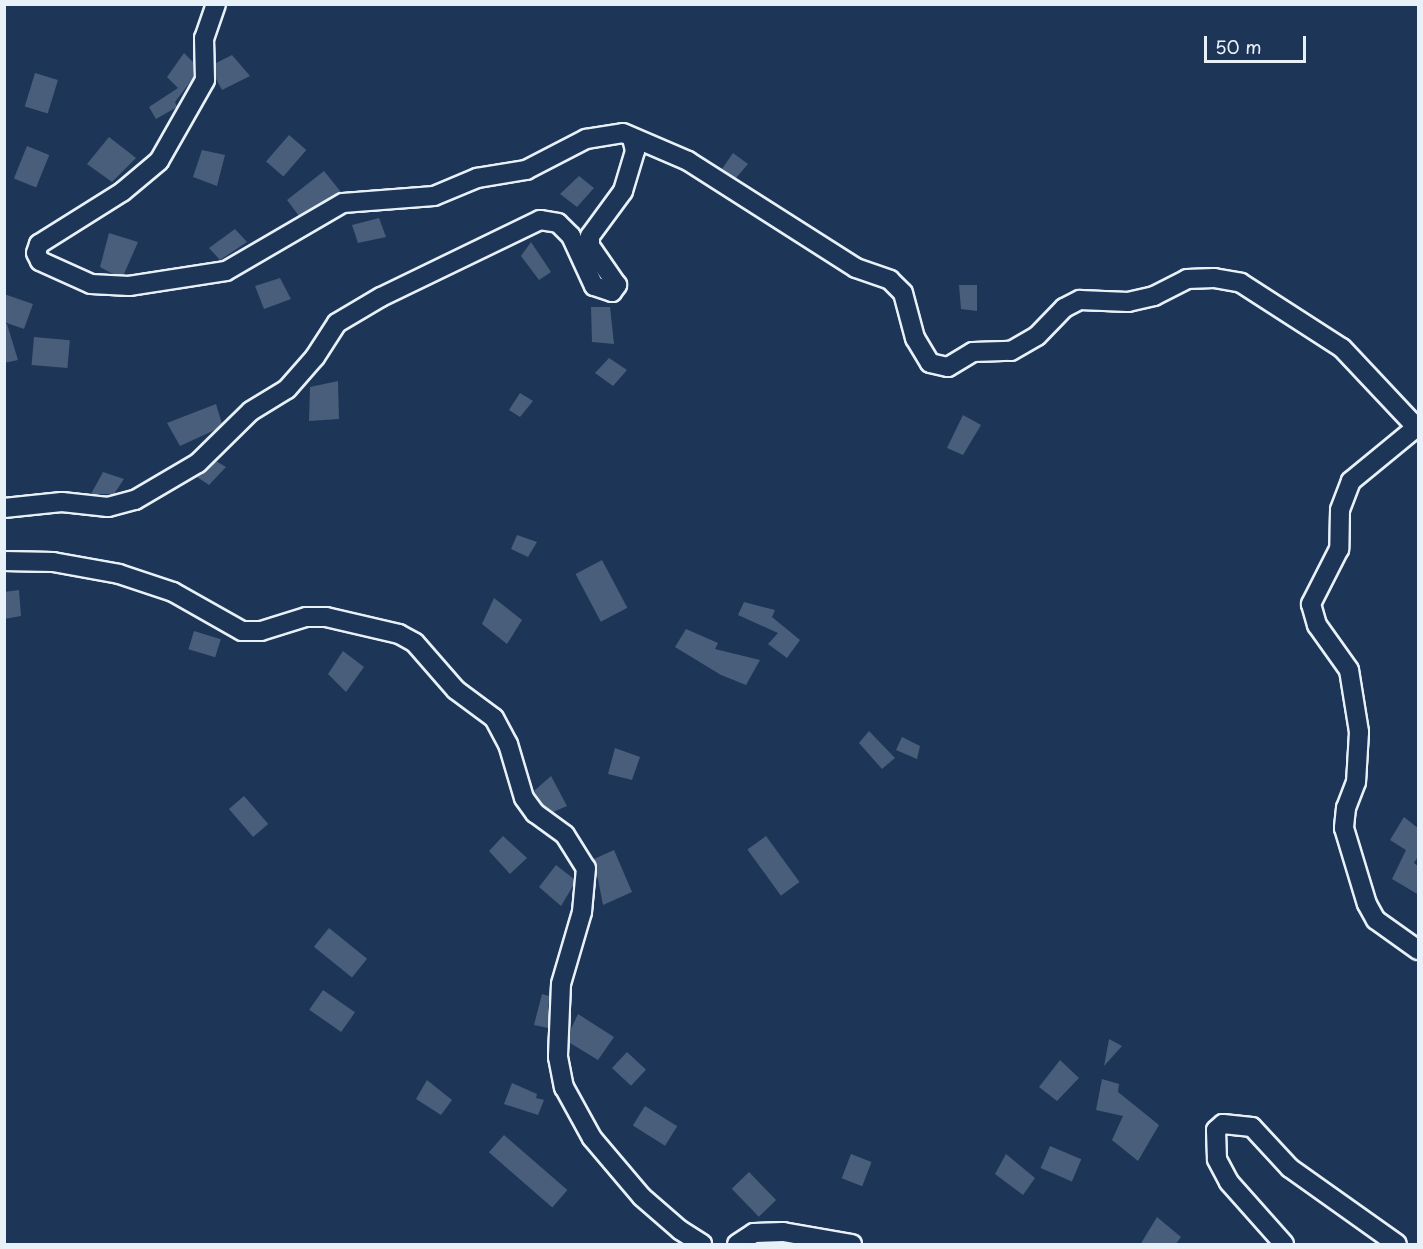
<!DOCTYPE html>
<html>
<head>
<meta charset="utf-8">
<style>
	body { margin:0 }
	#map { position:relative; width:1423px; height:1249px; overflow:hidden; background:#1d3557; font-family:"Playpen Sans",sans-serif }
	div>[style] { position:absolute }
	.building>* { inset:0; background:#495e7a; transform-origin:0 0 }
	.roads { filter:drop-shadow(2px 0 #e8f1f8) drop-shadow(-2px 0 #e8f1f8) drop-shadow(0 2px #e8f1f8) drop-shadow(0 -2px #e8f1f8) }
	.minor>* { height:18px; margin:-9px; padding:0 9px; transform-origin:9px; border-radius:9px; background:#1d3557 }
	span { translate:-50% -50%; white-space:nowrap; text-align:center; line-height:1.15; -webkit-text-stroke:4.5px #1d3557; paint-order:stroke }
	.frame { position:absolute; inset:0; border:6px solid #e8f1f8; pointer-events:none }
	.scale { position:absolute; left:1204px; top:36px; width:102px; height:27px; box-sizing:border-box; border:3px solid #e8f1f8; border-top:0; padding-left:8px; font-size:18px; line-height:21px; white-space:nowrap; color:#e8f1f8; -webkit-text-stroke:4px #1d3557; paint-order:stroke }
</style>
</head>
<body>
<div id="map">
	<div class="building">
		<i style="clip-path:polygon(184px 53px,193px 62px,194px 77px,175px 102px,177px 107px,156px 119px,149px 107px,178px 88px,167px 77px)"></i>
		<i style="clip-path:polygon(232px 55px,250px 76px,222px 90px,216px 79px,216px 63px)"></i>
		<i style="left:35px;top:73px;width:24px;height:35px;rotate:17deg"></i>
		<i style="left:289px;top:135px;width:23px;height:35px;rotate:41deg"></i>
		<i style="clip-path:polygon(109px 137px,136px 158px,112px 182px,87px 164px)"></i>
		<i style="left:27px;top:146px;width:24px;height:35px;rotate:22deg"></i>
		<i style="clip-path:polygon(202px 150px,225px 155px,217px 186px,193px 177px)"></i>
		<i style="clip-path:polygon(733px 153px,748px 164px,736px 178px,722px 169px)"></i>
		<i style="clip-path:polygon(324px 171px,341px 192px,299px 216px,287px 200px)"></i>
		<i style="clip-path:polygon(579px 176px,594px 188px,577px 207px,560px 194px)"></i>
		<i style="clip-path:polygon(379px 218px,386px 237px,358px 243px,352px 225px)"></i>
		<i style="clip-path:polygon(235px 229px,247px 242px,220px 260px,209px 248px)"></i>
		<i style="clip-path:polygon(109px 233px,138px 242px,124px 274px,113px 274px,100px 267px)"></i>
		<i style="clip-path:polygon(531px 242px,551px 272px,539px 280px,521px 256px)"></i>
		<i style="clip-path:polygon(280px 278px,291px 299px,264px 309px,255px 286px)"></i>
		<i style="clip-path:polygon(959px 285px,977px 285px,977px 311px,961px 309px)"></i>
		<i style="clip-path:polygon(4px 294px,33px 304px,24px 329px,4px 322px)"></i>
		<i style="clip-path:polygon(591px 307px,610px 307px,614px 344px,592px 342px)"></i>
		<i style="clip-path:polygon(4px 324px,7px 324px,18px 360px,4px 363px)"></i>
		<i style="left:34px;top:337px;width:36px;height:28px;rotate:5deg"></i>
		<i style="clip-path:polygon(609px 358px,627px 370px,613px 386px,595px 373px)"></i>
		<i style="clip-path:polygon(338px 381px,339px 419px,309px 421px,310px 387px)"></i>
		<i style="clip-path:polygon(520px 393px,533px 401px,520px 417px,509px 410px)"></i>
		<i style="clip-path:polygon(216px 404px,222px 424px,217px 429px,180px 446px,167px 423px)"></i>
		<i style="clip-path:polygon(963px 415px,981px 425px,963px 455px,947px 448px)"></i>
		<i style="clip-path:polygon(216px 461px,226px 467px,209px 485px,197px 477px)"></i>
		<i style="clip-path:polygon(103px 472px,124px 479px,114px 494px,91px 494px)"></i>
		<i style="clip-path:polygon(517px 535px,537px 542px,528px 557px,511px 549px)"></i>
		<i style="left:602px;top:560px;width:54px;height:30px;rotate:62deg"></i>
		<i style="clip-path:polygon(19px 590px,21px 616px,4px 619px,4px 592px)"></i>
		<i style="clip-path:polygon(494px 598px,522px 620px,507px 644px,482px 624px)"></i>
		<i style="clip-path:polygon(744px 602px,775px 610px,772px 617px,800px 640px,787px 658px,768px 644px,778px 633px,738px 615px)"></i>
		<i style="clip-path:polygon(686px 629px,718px 643px,715px 649px,760px 660px,746px 685px,721px 675px,675px 647px)"></i>
		<i style="left:194px;top:631px;width:28px;height:19px;rotate:17deg"></i>
		<i style="clip-path:polygon(343px 651px,364px 667px,346px 692px,328px 674px)"></i>
		<i style="clip-path:polygon(869px 731px,895px 758px,882px 769px,859px 743px)"></i>
		<i style="clip-path:polygon(902px 737px,920px 746px,917px 759px,896px 750px)"></i>
		<i style="clip-path:polygon(615px 748px,640px 757px,632px 780px,608px 774px)"></i>
		<i style="clip-path:polygon(551px 776px,567px 806px,553px 812px,543px 805px,534px 791px)"></i>
		<i style="left:244px;top:796px;width:37px;height:20px;rotate:49deg"></i>
		<i style="clip-path:polygon(1404px 817px,1419px 829px,1419px 855px,1414px 863px,1419px 867px,1419px 895px,1392px 879px,1406px 850px,1390px 840px)"></i>
		<i style="clip-path:polygon(503px 836px,527px 858px,510px 874px,489px 851px)"></i>
		<i style="left:766px;top:836px;width:57px;height:23px;rotate:54deg"></i>
		<i style="clip-path:polygon(614px 850px,632px 892px,603px 905px,594px 859px)"></i>
		<i style="clip-path:polygon(556px 865px,574px 879px,573px 886px,561px 906px,539px 887px)"></i>
		<i style="left:329px;top:928px;width:49px;height:24px;rotate:39deg"></i>
		<i style="left:323px;top:990px;width:39px;height:24px;rotate:35deg"></i>
		<i style="clip-path:polygon(542px 994px,549px 996px,548px 1028px,534px 1025px)"></i>
		<i style="clip-path:polygon(578px 1014px,614px 1037px,598px 1060px,570px 1043px,570px 1031px)"></i>
		<i style="clip-path:polygon(1109px 1039px,1122px 1046px,1104px 1066px)"></i>
		<i style="left:627px;top:1052px;width:26px;height:22px;rotate:43deg"></i>
		<i style="clip-path:polygon(1060px 1060px,1079px 1078px,1057px 1101px,1039px 1087px)"></i>
		<i style="clip-path:polygon(1102px 1079px,1119px 1084px,1118px 1092px,1159px 1125px,1138px 1161px,1112px 1140px,1123px 1116px,1096px 1110px)"></i>
		<i style="clip-path:polygon(427px 1080px,452px 1100px,441px 1115px,416px 1099px)"></i>
		<i style="clip-path:polygon(512px 1083px,537px 1094px,536px 1098px,544px 1100px,538px 1115px,504px 1104px)"></i>
		<i style="left:645px;top:1106px;width:38px;height:23px;rotate:32deg"></i>
		<i style="left:504px;top:1135px;width:84px;height:23px;rotate:41deg"></i>
		<i style="left:1050px;top:1146px;width:34px;height:24px;rotate:23deg"></i>
		<i style="left:851px;top:1154px;width:22px;height:26px;rotate:21deg"></i>
		<i style="clip-path:polygon(1006px 1154px,1035px 1178px,1023px 1195px,995px 1174px)"></i>
		<i style="left:749px;top:1172px;width:39px;height:24px;rotate:46deg"></i>
		<i style="clip-path:polygon(1157px 1217px,1181px 1237px,1175px 1245px,1140px 1245px)"></i>
	</div>
	<div class="roads">
		<div class="minor">
			<i style="left:216px;top:4px;width:36px;rotate:109deg"></i>
			<i style="left:204px;top:38px;width:42px;rotate:88.6deg"></i>
			<i style="left:205px;top:80px;width:93px;rotate:119.6deg"></i>
			<i style="left:159px;top:161px;width:48px;rotate:140deg"></i>
			<i style="left:122px;top:192px;width:98px;rotate:147.9deg"></i>
			<i style="left:39px;top:244px;width:9px;rotate:108deg"></i>
			<i style="left:36px;top:253px;width:9px;rotate:63deg"></i>
			<i style="left:40px;top:261px;width:56px;rotate:24.3deg"></i>
			<i style="left:91px;top:284px;width:38px;rotate:3deg"></i>
			<i style="left:129px;top:286px;width:98px;rotate:-8.8deg"></i>
			<i style="left:226px;top:271px;width:135px;rotate:-30.2deg"></i>
			<i style="left:343px;top:203px;width:91px;rotate:-4.4deg"></i>
			<i style="left:434px;top:196px;width:47px;rotate:-22.7deg"></i>
			<i style="left:477px;top:178px;width:50px;rotate:-9.3deg"></i>
			<i style="left:526px;top:170px;width:68px;rotate:-27.3deg"></i>
			<i style="left:586px;top:139px;width:37px;rotate:-9deg"></i>
			<i style="left:623px;top:133px;width:71px;rotate:23.3deg"></i>
			<i style="left:688px;top:161px;width:199px;rotate:32.5deg"></i>
			<i style="left:856px;top:268px;width:36px;rotate:19deg"></i>
			<i style="left:890px;top:280px;width:18px;rotate:45deg"></i>
			<i style="left:903px;top:293px;width:47px;rotate:75.1deg"></i>
			<i style="left:915px;top:338px;width:29px;rotate:59deg"></i>
			<i style="left:930px;top:363px;width:18px;rotate:13deg"></i>
			<i style="left:948px;top:367px;width:29px;rotate:-31deg"></i>
			<i style="left:973px;top:352px;width:38px;rotate:-2deg"></i>
			<i style="left:1011px;top:351px;width:30px;rotate:-30deg"></i>
			<i style="left:1037px;top:336px;width:39px;rotate:-46deg"></i>
			<i style="left:1064px;top:308px;width:18px;rotate:-27deg"></i>
			<i style="left:1080px;top:300px;width:48px;rotate:2.4deg"></i>
			<i style="left:1128px;top:302px;width:27px;rotate:-13deg"></i>
			<i style="left:1154px;top:296px;width:37px;rotate:-27deg"></i>
			<i style="left:1187px;top:279px;width:27px;rotate:-2deg"></i>
			<i style="left:1214px;top:278px;width:27px;rotate:10deg"></i>
			<i style="left:1241px;top:283px;width:120px;rotate:32.8deg"></i>
			<i style="left:1342px;top:348px;width:110px;rotate:46.8deg"></i>
			<i style="left:1418px;top:426px;width:87px;rotate:140.6deg"></i>
			<i style="left:1351px;top:481px;width:31px;rotate:111deg"></i>
			<i style="left:1340px;top:510px;width:39px;rotate:91deg"></i>
			<i style="left:1339px;top:549px;width:62px;rotate:117deg"></i>
			<i style="left:1311px;top:604px;width:22px;rotate:74deg"></i>
			<i style="left:1317px;top:625px;width:55px;rotate:54.6deg"></i>
			<i style="left:1349px;top:670px;width:63px;rotate:80.8deg"></i>
			<i style="left:1359px;top:732px;width:50px;rotate:93.4deg"></i>
			<i style="left:1356px;top:782px;width:28px;rotate:111deg"></i>
			<i style="left:1346px;top:808px;width:20px;rotate:96deg"></i>
			<i style="left:1344px;top:828px;width:79px;rotate:73.2deg"></i>
			<i style="left:1367px;top:904px;width:18px;rotate:61deg"></i>
			<i style="left:1376px;top:920px;width:52px;rotate:35.5deg"></i>
			<i style="left:4px;top:508px;width:58px;rotate:-5.9deg"></i>
			<i style="left:62px;top:502px;width:46px;rotate:6.2deg"></i>
			<i style="left:108px;top:507px;width:28px;rotate:-15deg"></i>
			<i style="left:135px;top:500px;width:73px;rotate:-30.4deg"></i>
			<i style="left:198px;top:463px;width:74px;rotate:-44.5deg"></i>
			<i style="left:251px;top:411px;width:42px;rotate:-31.4deg"></i>
			<i style="left:287px;top:389px;width:43px;rotate:-48.8deg"></i>
			<i style="left:315px;top:357px;width:40px;rotate:-57.1deg"></i>
			<i style="left:337px;top:323px;width:51px;rotate:-30.6deg"></i>
			<i style="left:381px;top:297px;width:177px;rotate:-25.8deg"></i>
			<i style="left:540px;top:220px;width:18px;rotate:9deg"></i>
			<i style="left:558px;top:223px;width:18px;rotate:45deg"></i>
			<i style="left:571px;top:236px;width:55px;rotate:65.3deg"></i>
			<i style="left:594px;top:286px;width:19px;rotate:18deg"></i>
			<i style="left:612px;top:292px;width:9px;rotate:-54deg"></i>
			<i style="left:617px;top:285px;width:47px;rotate:-124.7deg"></i>
			<i style="left:590px;top:246px;width:10px;rotate:-90deg"></i>
			<i style="left:590px;top:236px;width:56px;rotate:-53.7deg"></i>
			<i style="left:623px;top:191px;width:42px;rotate:-73.3deg"></i>
			<i style="left:635px;top:151px;width:13px;rotate:-103deg"></i>
			<i style="left:4px;top:561px;width:49px;rotate:1.2deg"></i>
			<i style="left:53px;top:562px;width:67px;rotate:10.3deg"></i>
			<i style="left:119px;top:574px;width:57px;rotate:18.4deg"></i>
			<i style="left:173px;top:592px;width:79px;rotate:29.5deg"></i>
			<i style="left:242px;top:631px;width:19px"></i>
			<i style="left:261px;top:631px;width:47px;rotate:-17.3deg"></i>
			<i style="left:306px;top:617px;width:20px"></i>
			<i style="left:326px;top:617px;width:75px;rotate:13.1deg"></i>
			<i style="left:399px;top:634px;width:18px;rotate:29deg"></i>
			<i style="left:415px;top:643px;width:62px;rotate:48.9deg"></i>
			<i style="left:456px;top:690px;width:47px;rotate:36.4deg"></i>
			<i style="left:494px;top:718px;width:30px;rotate:62deg"></i>
			<i style="left:508px;top:744px;width:56px;rotate:73.5deg"></i>
			<i style="left:524px;top:798px;width:19px;rotate:54deg"></i>
			<i style="left:535px;top:813px;width:37px;rotate:36deg"></i>
			<i style="left:565px;top:835px;width:39px;rotate:58deg"></i>
			<i style="left:586px;top:868px;width:44px;rotate:95.2deg"></i>
			<i style="left:582px;top:912px;width:75px;rotate:106.3deg"></i>
			<i style="left:561px;top:984px;width:73px;rotate:92.4deg"></i>
			<i style="left:558px;top:1057px;width:31px;rotate:79deg"></i>
			<i style="left:564px;top:1087px;width:58px;rotate:61.2deg"></i>
			<i style="left:592px;top:1138px;width:77px;rotate:49.7deg"></i>
			<i style="left:642px;top:1197px;width:50px;rotate:41deg"></i>
			<i style="left:680px;top:1230px;width:26px;rotate:32deg"></i>
			<i style="left:737px;top:1244px;width:20px;rotate:-33deg"></i>
			<i style="left:754px;top:1233px;width:29px;rotate:-2deg"></i>
			<i style="left:783px;top:1232px;width:70px;rotate:9.9deg"></i>
			<i style="left:1284px;top:1244px;width:83px;rotate:-131.6deg"></i>
			<i style="left:1229px;top:1182px;width:26px;rotate:-118deg"></i>
			<i style="left:1217px;top:1159px;width:29px;rotate:-92deg"></i>
			<i style="left:1216px;top:1130px;width:9px;rotate:-41deg"></i>
			<i style="left:1223px;top:1124px;width:29px;rotate:6deg"></i>
			<i style="left:1252px;top:1127px;width:56px;rotate:47.2deg"></i>
			<i style="left:1290px;top:1168px;width:131px;rotate:35.4deg"></i>
		</div>
	</div>
	<div class="frame"></div>
	<div class="scale">50 m</div>
</div>
</body>
</html>
